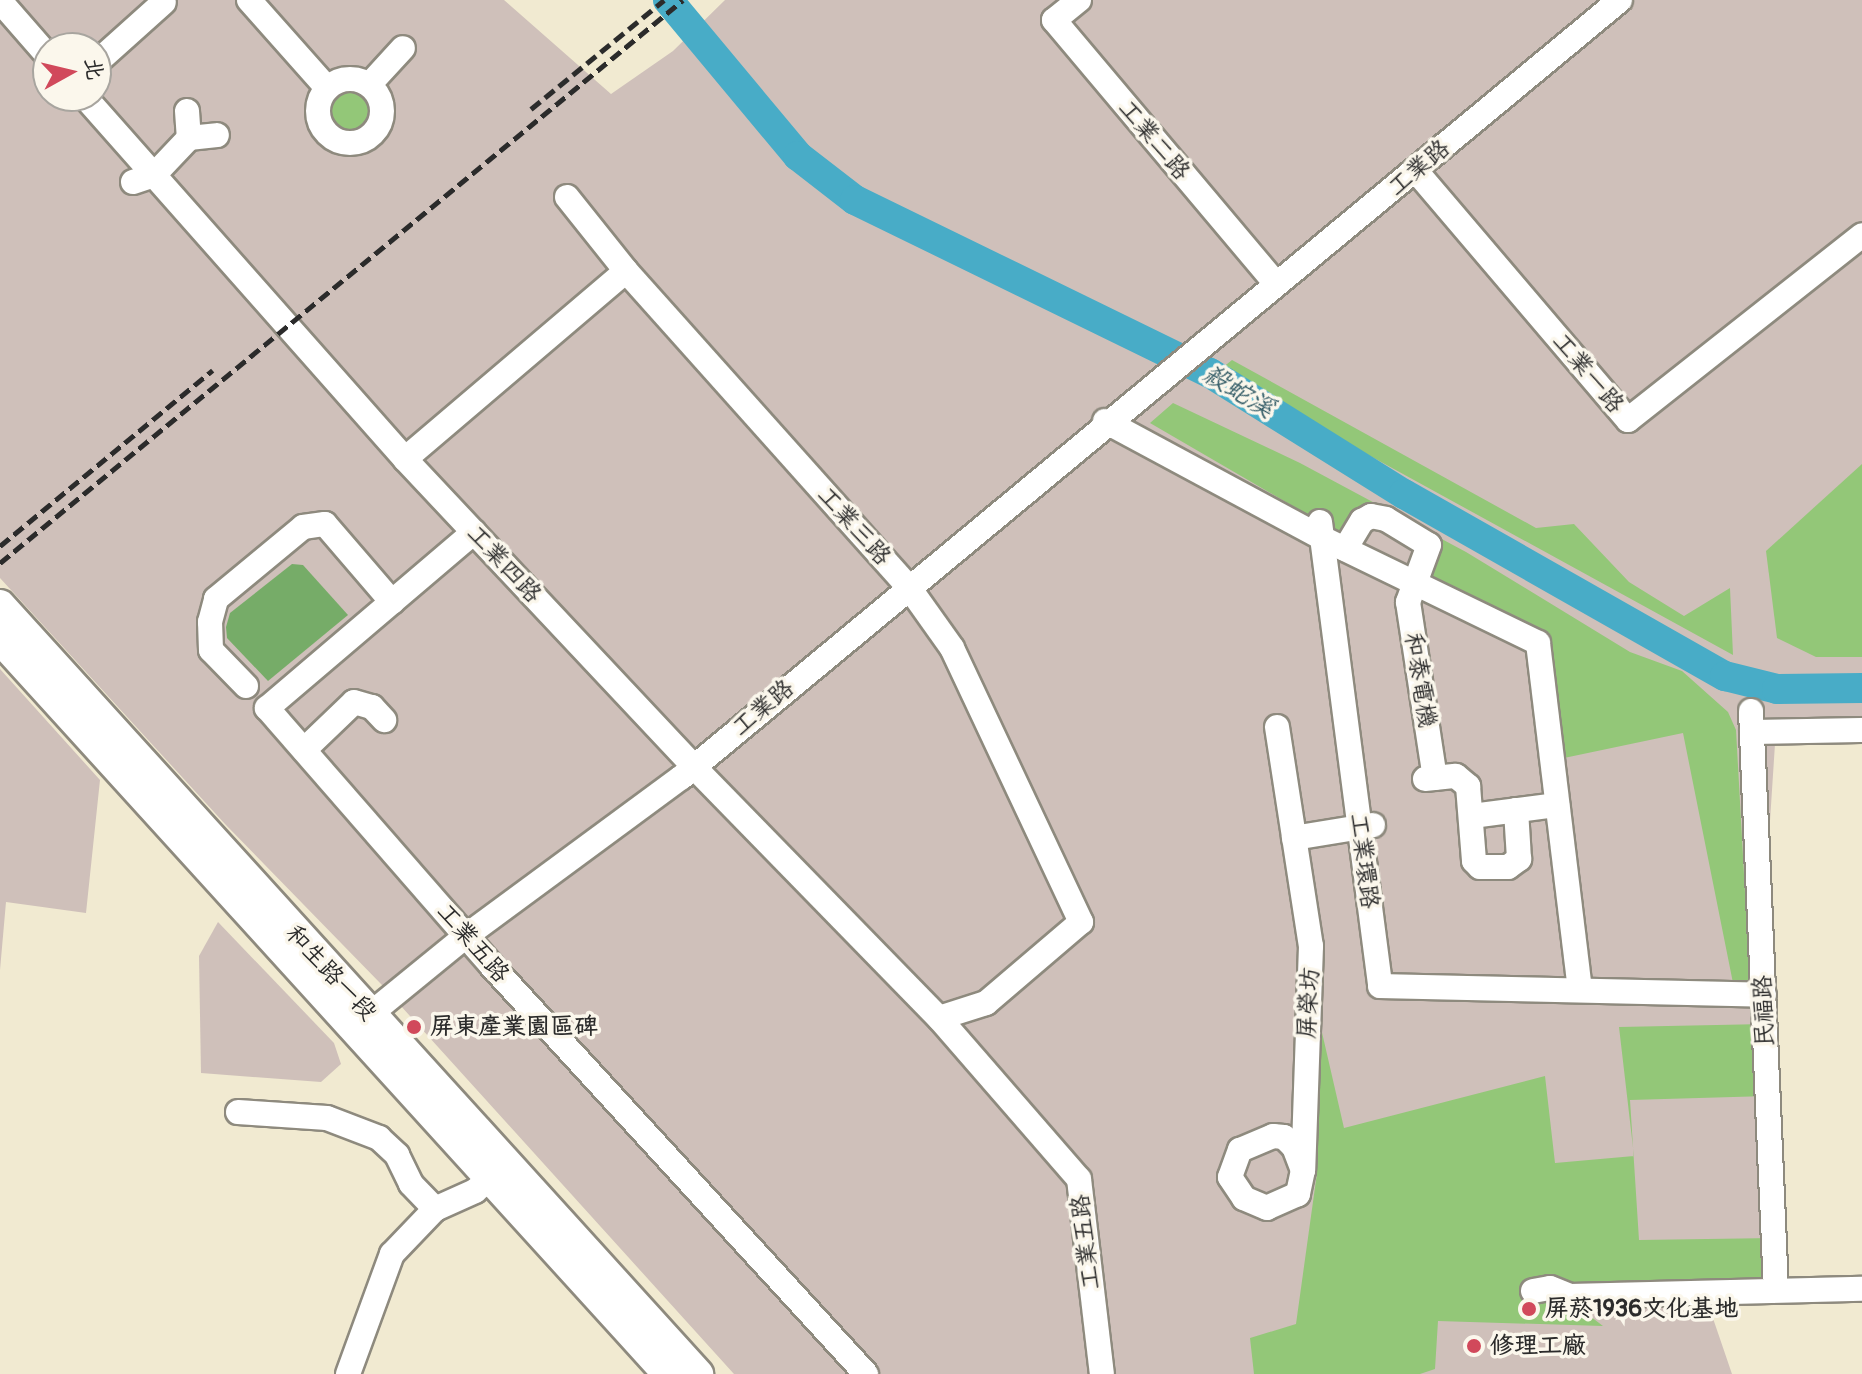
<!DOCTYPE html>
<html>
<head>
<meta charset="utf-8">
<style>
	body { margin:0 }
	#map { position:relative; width:1862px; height:1374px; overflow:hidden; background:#f1ead1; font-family:Pangolin,"LXGW WenKai TC",sans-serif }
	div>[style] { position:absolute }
	.industrial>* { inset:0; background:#cfc0ba }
	.green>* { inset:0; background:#93c778 }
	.round { border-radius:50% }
	.forest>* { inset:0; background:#76ac68 }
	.river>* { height:30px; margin:-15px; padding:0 15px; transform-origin:15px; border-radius:15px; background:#48acc7 }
	.roads { filter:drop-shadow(2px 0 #8e8a7e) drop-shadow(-2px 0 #8e8a7e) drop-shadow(0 2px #8e8a7e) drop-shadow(0 -2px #8e8a7e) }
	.minor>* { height:24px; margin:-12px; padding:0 12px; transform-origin:12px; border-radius:12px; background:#fff }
	.minor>.ring { margin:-12px; padding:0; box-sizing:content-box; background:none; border:24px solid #fff; border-radius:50% }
	.major>* { height:30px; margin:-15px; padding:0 15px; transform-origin:15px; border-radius:15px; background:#fff }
	.rail>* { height:5px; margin-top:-2.5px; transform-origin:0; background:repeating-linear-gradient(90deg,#2b2b2b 0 12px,transparent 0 18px) }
	.dots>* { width:22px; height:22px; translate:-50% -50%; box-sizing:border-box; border:4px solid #fbf7ec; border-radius:50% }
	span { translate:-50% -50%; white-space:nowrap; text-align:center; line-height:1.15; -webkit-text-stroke:7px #fbf7ec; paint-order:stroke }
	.street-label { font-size:24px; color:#2b2b2b }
	.poi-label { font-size:24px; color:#2b2b2b; font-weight:700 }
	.left { translate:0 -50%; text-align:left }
	.water-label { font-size:26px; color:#375f69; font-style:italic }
	.north { position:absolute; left:32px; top:32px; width:80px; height:80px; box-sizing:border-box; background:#fbf7ec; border:2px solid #a8a59f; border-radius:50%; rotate:82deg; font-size:22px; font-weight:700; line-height:32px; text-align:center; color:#2b2b2b }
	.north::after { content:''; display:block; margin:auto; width:28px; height:36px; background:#d1495b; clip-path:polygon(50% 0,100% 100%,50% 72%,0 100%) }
</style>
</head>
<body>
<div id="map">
	<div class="industrial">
		<i style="clip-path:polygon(evenodd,0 0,504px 0,611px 94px,673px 51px,725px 0,1862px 0,1862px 731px,1775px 744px,1759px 990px,1771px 1282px,1704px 1292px,1732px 1374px,734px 1374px,381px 984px,225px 824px,0 578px,0 0,48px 48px,96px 48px,96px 96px,48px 96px,48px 48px)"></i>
		<i style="clip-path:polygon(0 669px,100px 780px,86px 913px,6px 902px,0 970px)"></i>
		<i style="clip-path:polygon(218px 922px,334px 1043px,341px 1064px,321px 1082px,201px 1073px,199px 956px)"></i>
	</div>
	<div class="green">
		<i class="round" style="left:318px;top:79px;width:64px;height:64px"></i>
		<i style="clip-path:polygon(1232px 360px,1536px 528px,1574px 524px,1629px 582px,1684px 616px,1730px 588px,1733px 655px,1217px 372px)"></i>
		<i style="clip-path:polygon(1173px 403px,1300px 463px,1466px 552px,1630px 652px,1682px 671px,1728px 712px,1736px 730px,1750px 982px,1733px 983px,1683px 733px,1564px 758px,1549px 651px,1418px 572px,1428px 553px,1386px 519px,1351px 540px,1150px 423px)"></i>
		<i style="clip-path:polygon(1862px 464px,1862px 657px,1816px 657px,1777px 638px,1766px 551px)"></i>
		<i style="clip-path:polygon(1312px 989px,1344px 1128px,1545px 1076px,1555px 1163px,1634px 1156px,1619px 1027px,1765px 1024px,1768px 1096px,1630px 1100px,1639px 1240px,1774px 1238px,1776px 1290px,1578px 1307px,1603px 1326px,1438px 1321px,1435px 1369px,1420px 1374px,1254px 1374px,1250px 1338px,1296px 1324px,1317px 1173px,1303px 1170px)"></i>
	</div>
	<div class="forest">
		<i style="clip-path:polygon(292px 564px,303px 565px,348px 615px,268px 681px,227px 638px,226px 627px,230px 613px)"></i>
	</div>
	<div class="river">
		<i style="left:668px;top:0;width:203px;rotate:50.2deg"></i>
		<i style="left:798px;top:156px;width:72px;rotate:37.7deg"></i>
		<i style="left:855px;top:200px;width:395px;rotate:26deg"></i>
		<i style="left:1210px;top:373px;width:229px;rotate:32deg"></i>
		<i style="left:1404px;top:494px;width:369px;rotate:29.6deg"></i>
		<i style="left:1725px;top:676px;width:54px;rotate:14deg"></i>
		<i style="left:1777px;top:689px;width:85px;rotate:-0.7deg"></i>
	</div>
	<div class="roads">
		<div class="minor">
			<i style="left:249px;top:0;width:118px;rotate:48.4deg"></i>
			<i style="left:1079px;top:0;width:32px;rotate:141deg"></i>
			<i style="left:1054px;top:20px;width:345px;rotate:49.9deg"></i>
			<i style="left:0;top:1px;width:73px;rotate:48.9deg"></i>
			<i style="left:96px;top:63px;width:91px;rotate:-41.9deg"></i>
			<i class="ring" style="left:318px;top:79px;width:40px;height:40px"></i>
			<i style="left:369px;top:85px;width:50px;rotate:-47.4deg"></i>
			<i style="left:84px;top:96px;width:485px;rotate:48.5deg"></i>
			<i style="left:405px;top:459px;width:422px;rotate:46.8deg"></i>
			<i style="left:694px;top:767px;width:351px;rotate:45.7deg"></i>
			<i style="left:939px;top:1018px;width:213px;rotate:49deg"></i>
			<i style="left:1079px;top:1179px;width:196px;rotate:83.3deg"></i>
			<i style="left:187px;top:111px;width:27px;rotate:86deg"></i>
			<i style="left:189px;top:138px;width:28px;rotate:-6deg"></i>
			<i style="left:1416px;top:171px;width:327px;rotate:49.6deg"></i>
			<i style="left:1628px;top:420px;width:298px;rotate:-38.3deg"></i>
			<i style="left:133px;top:182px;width:22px;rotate:-18deg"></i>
			<i style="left:154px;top:175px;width:51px;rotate:-46.6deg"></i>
			<i style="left:567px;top:197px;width:95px;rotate:51.4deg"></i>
			<i style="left:1105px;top:421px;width:247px;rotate:28.3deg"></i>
			<i style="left:1322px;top:538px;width:240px;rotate:25.9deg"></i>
			<i style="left:1538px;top:643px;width:349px;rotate:83.1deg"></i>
			<i style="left:405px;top:459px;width:290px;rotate:-40.4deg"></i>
			<i style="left:626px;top:271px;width:423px;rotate:48.2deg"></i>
			<i style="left:908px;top:586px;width:76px;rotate:54.6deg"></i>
			<i style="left:952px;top:648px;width:303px;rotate:64.8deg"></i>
			<i style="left:1081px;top:922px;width:125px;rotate:139.5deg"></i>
			<i style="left:986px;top:1003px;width:49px;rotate:162.3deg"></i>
			<i style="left:1320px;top:522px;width:468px;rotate:82.6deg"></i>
			<i style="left:1380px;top:986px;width:384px;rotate:1.3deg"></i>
			<i style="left:474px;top:532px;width:272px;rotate:139.6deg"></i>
			<i style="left:267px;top:708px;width:341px;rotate:48.9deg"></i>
			<i style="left:491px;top:965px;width:555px;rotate:47.48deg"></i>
			<i style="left:1345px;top:549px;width:33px;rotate:-59deg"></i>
			<i style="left:1362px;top:521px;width:10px;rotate:-29deg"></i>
			<i style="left:1371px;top:516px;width:15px;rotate:11deg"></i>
			<i style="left:1386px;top:519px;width:50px;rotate:31.2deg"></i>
			<i style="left:1429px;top:545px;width:61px;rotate:110.2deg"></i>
			<i style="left:1408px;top:602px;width:178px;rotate:81.3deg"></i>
			<i style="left:246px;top:686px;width:50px;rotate:-134.2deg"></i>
			<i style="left:211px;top:650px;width:28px;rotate:-92deg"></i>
			<i style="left:210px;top:622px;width:24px;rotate:-75deg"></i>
			<i style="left:216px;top:599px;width:113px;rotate:-39.6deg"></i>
			<i style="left:303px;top:527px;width:22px;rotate:-8deg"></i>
			<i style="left:325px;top:524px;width:103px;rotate:49.3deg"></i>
			<i style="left:1751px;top:711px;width:580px;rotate:87.53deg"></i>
			<i style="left:1277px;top:727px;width:222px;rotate:81.2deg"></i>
			<i style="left:1311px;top:946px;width:224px;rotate:92deg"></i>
			<i style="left:1303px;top:1170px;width:25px;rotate:102deg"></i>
			<i style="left:1298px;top:1194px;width:34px;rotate:156deg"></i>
			<i style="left:1267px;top:1208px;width:25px;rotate:-157deg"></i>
			<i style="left:1244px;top:1198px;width:25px;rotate:-124deg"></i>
			<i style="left:1230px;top:1177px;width:29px;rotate:-70deg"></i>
			<i style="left:1240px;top:1150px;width:36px;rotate:-23deg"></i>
			<i style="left:1273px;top:1136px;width:11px;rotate:5deg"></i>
			<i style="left:1284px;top:1137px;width:14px;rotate:45deg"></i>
			<i style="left:1294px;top:1147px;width:25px;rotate:69deg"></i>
			<i style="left:1752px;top:732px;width:110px;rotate:-1deg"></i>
			<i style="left:304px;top:750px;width:69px;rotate:-43.8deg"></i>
			<i style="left:354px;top:702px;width:19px;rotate:16deg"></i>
			<i style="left:372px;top:707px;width:18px;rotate:47deg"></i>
			<i style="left:1425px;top:779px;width:31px;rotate:-6deg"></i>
			<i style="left:1456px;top:776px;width:16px;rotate:40deg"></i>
			<i style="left:1468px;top:786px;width:75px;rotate:85.4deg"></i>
			<i style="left:1474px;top:861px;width:8px;rotate:45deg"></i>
			<i style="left:1480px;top:867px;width:28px"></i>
			<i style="left:1508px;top:867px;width:14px;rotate:-36deg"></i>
			<i style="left:1519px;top:859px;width:49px;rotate:-93.5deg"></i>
			<i style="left:1472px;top:816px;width:86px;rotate:-7.4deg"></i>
			<i style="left:1294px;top:838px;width:80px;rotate:-9.3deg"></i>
			<i style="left:358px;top:1024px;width:139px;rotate:-39.2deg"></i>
			<i style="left:466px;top:936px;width:268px;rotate:-36.4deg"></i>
			<i style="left:682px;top:777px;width:1218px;rotate:-39.64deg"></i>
			<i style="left:238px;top:1112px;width:89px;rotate:3.9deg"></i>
			<i style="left:327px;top:1118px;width:56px;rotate:21deg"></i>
			<i style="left:379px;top:1138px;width:25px;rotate:43deg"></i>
			<i style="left:397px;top:1155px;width:32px;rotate:64deg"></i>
			<i style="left:411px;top:1184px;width:35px;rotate:46deg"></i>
			<i style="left:1533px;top:1291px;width:17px;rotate:-10deg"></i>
			<i style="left:1550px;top:1288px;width:22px;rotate:22deg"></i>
			<i style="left:1570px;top:1296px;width:292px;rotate:-1.4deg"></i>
			<i style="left:348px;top:1374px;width:128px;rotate:-69.9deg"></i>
			<i style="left:392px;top:1254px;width:62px;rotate:-46.3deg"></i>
			<i style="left:435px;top:1209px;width:44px;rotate:-24.2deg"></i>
			<i style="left:475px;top:1191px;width:35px;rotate:-41deg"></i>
		</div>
		<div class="major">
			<i style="left:0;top:605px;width:1039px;rotate:47.77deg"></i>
			<i style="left:0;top:639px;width:993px;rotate:47.73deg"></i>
		</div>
	</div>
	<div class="rail">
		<i style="left:531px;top:109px;width:172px;rotate:-39.3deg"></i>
		<i style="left:0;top:546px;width:276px;rotate:-39.6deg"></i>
		<i style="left:0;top:563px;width:885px;rotate:-39.5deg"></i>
	</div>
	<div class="dots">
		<i style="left:414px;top:1027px;background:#d1495b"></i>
		<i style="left:1529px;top:1309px;background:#d1495b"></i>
		<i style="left:1474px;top:1346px;background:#d1495b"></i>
	</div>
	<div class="street-label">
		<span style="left:1154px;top:140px;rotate:50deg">工業二路</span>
		<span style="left:1419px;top:168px;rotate:-40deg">工業路</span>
		<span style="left:1588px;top:373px;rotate:50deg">工業一路</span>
		<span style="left:854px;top:526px;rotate:48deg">工業三路</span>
		<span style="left:504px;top:564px;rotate:47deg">工業四路</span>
		<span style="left:1420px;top:680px;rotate:81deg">和泰電機</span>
		<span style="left:763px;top:708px;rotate:-40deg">工業路</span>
		<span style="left:1364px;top:861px;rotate:83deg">工業環路</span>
		<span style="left:473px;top:943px;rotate:49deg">工業五路</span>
		<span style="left:331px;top:973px;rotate:47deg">和生路一段</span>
		<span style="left:1309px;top:1003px;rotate:-87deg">屏榮坊</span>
		<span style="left:1764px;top:1011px;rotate:-92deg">民福路</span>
		<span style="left:1086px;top:1242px;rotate:-97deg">工業五路</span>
	</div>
	<div class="poi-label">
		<span class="left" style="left:430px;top:1027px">屏東產業園區碑</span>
		<span class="left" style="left:1545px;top:1309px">屏菸1936文化基地</span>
		<span class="left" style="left:1490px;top:1346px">修理工廠</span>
	</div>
	<div class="water-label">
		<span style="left:1238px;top:392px;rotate:31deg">殺蛇溪</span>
	</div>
	<div class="north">北</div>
</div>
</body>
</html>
